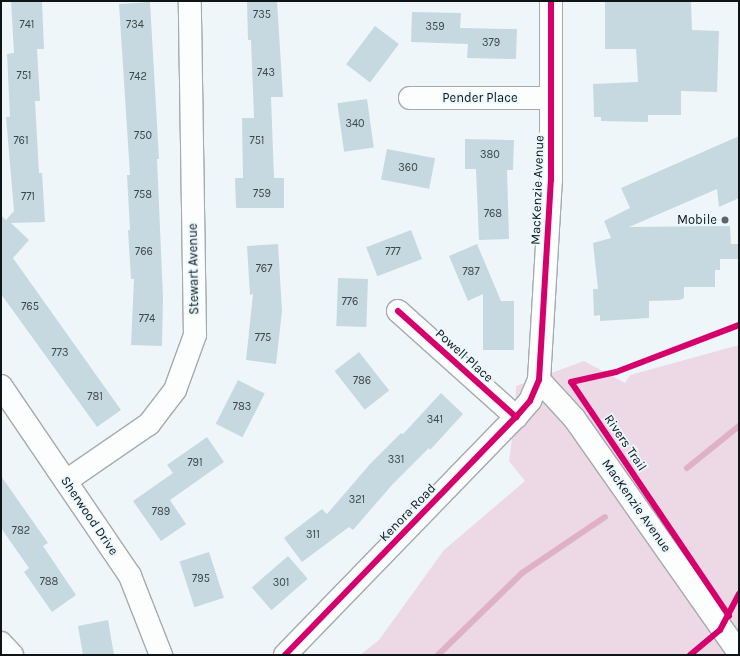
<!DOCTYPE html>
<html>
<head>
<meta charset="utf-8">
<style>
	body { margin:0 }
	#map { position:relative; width:740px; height:656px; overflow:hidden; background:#eef6f9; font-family:Karla,sans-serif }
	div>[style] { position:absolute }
	.green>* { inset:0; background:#edd9e5 }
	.stream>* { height:6px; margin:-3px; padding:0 3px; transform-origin:3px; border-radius:3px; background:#deb1c7 }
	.building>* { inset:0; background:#c6d9e0; transform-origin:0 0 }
	.roads { filter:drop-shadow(1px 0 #a4abad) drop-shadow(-1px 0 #a4abad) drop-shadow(0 1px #a4abad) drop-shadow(0 -1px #a4abad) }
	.minor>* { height:22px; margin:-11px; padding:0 11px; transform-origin:11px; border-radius:11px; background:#fcfefe }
	.cycleway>* { height:6px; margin:-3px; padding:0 3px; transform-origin:3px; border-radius:3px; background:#d6006c }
	.dots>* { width:11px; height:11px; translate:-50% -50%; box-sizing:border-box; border:2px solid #eaf8fd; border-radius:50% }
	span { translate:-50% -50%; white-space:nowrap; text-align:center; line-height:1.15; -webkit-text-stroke:3.5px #eaf8fd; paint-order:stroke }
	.number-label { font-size:11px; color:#3d4649 }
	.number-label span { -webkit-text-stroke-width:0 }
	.street-label { font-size:13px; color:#0f1517 }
	.poi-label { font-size:13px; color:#0f1517 }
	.right { translate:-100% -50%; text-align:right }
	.frame { position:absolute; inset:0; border:2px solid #0f1517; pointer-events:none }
</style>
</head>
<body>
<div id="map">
	<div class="green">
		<i style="clip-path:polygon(739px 345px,739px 655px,360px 655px,379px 640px,444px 550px,525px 481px,509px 461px,515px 417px,516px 386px,584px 361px,625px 383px,630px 375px)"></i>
	</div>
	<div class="stream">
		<i style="left:687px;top:468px;width:67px;rotate:-38.9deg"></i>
		<i style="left:438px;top:655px;width:117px;rotate:-44.3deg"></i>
		<i style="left:522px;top:573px;width:100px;rotate:-34deg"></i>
	</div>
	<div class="building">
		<i style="clip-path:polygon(42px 1px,44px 49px,37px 49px,40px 101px,35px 101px,39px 173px,42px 173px,45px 222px,11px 223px,29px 240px,13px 258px,121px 410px,97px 427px,1px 294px,1px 215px,6px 220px,14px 211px,6px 117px,10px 117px,7px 54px,14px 53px,11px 2px)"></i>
		<i style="clip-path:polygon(247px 1px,277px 1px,283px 97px,271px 97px,274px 178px,284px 178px,284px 208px,236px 208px,235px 178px,243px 178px,242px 118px,254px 118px,251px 40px,248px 40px)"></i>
		<i style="clip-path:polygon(605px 1px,691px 1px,692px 30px,719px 31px,717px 92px,681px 91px,681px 115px,648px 115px,648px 122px,601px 121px,601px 117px,594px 117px,593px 84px,638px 82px,636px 49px,605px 49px)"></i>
		<i style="clip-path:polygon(150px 2px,159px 159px,157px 159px,163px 297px,162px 346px,131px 345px,134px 279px,131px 279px,128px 230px,130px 230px,127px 175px,130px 175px,119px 4px)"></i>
		<i style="clip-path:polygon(412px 12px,461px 13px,460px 28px,517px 29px,516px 59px,467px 58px,468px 44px,411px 42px)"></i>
		<i style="left:375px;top:26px;width:30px;height:48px;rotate:37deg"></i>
		<i style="left:367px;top:99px;width:49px;height:30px;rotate:82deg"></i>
		<i style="clip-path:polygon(739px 136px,739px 198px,719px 207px,717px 189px,629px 227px,730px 226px,731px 244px,739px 244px,739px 259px,720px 259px,720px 270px,715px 270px,715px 287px,684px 287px,684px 298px,680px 300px,649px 301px,649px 318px,600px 321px,600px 315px,594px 316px,593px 289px,598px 289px,593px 243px,611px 238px,604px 221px,630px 208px,621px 188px)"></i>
		<i style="clip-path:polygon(465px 139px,514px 140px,513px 170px,507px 170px,509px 239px,479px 240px,476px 169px,465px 169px)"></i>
		<i style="left:387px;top:149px;width:49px;height:31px;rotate:11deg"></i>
		<i style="left:411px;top:230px;width:31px;height:48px;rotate:69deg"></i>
		<i style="clip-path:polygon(278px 244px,282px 311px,276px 364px,246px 360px,253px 294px,250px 295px,247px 246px)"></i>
		<i style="clip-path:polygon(477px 244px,501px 301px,514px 301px,514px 350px,483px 350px,483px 294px,468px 301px,449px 256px)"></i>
		<i style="left:338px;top:278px;width:30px;height:48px;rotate:2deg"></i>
		<i style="left:359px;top:352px;width:49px;height:31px;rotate:52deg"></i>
		<i style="left:238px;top:380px;width:30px;height:49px;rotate:27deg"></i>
		<i style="clip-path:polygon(441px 393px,463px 414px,430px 450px,429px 448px,392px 485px,353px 530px,349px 527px,302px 562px,284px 538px,322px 509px,327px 514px,370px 464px,401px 433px,403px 434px)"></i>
		<i style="clip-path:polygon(207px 437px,224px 462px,170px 500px,186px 524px,161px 541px,133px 501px,173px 473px,167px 465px)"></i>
		<i style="clip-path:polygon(1px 476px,48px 543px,43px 546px,76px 595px,52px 612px,24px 572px,29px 568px,1px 528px)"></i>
		<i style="left:209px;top:552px;width:48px;height:31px;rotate:72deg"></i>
		<i style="left:288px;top:556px;width:30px;height:48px;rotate:49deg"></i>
		<i style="clip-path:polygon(108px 620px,114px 655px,83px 655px,78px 626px)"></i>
	</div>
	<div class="roads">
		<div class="minor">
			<i style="left:410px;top:98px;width:141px"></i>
			<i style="left:398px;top:311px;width:159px;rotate:41.9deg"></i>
			<i style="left:539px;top:380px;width:52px;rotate:47.4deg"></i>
			<i style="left:574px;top:418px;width:287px;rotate:54.9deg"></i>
			<i style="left:1px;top:386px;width:230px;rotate:55.8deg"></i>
			<i style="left:130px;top:576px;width:85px;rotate:68.6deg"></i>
			<i style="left:66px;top:481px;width:101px;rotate:-34.5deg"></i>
			<i style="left:149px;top:424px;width:43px;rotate:-52.6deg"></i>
			<i style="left:175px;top:390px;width:59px;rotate:-70deg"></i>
			<i style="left:195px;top:335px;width:334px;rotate:-90.9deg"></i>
			<i style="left:1px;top:643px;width:16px;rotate:47deg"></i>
			<i style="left:285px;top:655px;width:332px;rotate:-45.9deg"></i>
			<i style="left:516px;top:417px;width:21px;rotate:-49deg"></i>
			<i style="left:530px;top:401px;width:23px;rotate:-67deg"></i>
			<i style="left:539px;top:380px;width:200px;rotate:-86.6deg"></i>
			<i style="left:551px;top:180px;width:179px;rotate:-90deg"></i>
		</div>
	</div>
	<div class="cycleway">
		<i style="left:398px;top:311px;width:159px;rotate:41.9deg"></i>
		<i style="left:729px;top:616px;width:282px;rotate:-124deg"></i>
		<i style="left:571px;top:382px;width:46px;rotate:-12.5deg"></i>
		<i style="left:616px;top:372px;width:132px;rotate:-20.9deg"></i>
		<i style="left:285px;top:655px;width:332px;rotate:-45.9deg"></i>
		<i style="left:516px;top:417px;width:21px;rotate:-49deg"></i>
		<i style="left:530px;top:401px;width:23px;rotate:-67deg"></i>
		<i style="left:539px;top:380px;width:200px;rotate:-86.6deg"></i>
		<i style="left:551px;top:180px;width:179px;rotate:-90deg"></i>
		<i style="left:690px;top:655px;width:39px;rotate:-40deg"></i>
		<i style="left:720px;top:630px;width:41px;rotate:-62.2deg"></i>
	</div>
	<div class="dots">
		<i style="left:725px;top:220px;background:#5d6466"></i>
	</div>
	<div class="number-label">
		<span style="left:262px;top:15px">735</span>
		<span style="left:27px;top:25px">741</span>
		<span style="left:135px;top:25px">734</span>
		<span style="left:435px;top:27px">359</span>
		<span style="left:491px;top:43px">379</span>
		<span style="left:266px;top:73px">743</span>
		<span style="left:24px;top:76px">751</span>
		<span style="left:138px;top:77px">742</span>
		<span style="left:355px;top:124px">340</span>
		<span style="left:143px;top:136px">750</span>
		<span style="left:21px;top:141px">761</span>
		<span style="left:257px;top:141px">751</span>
		<span style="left:490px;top:155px">380</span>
		<span style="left:408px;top:168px">360</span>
		<span style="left:262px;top:194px">759</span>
		<span style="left:143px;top:195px">758</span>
		<span style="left:28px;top:197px">771</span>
		<span style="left:493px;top:214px">768</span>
		<span style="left:144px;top:252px">766</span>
		<span style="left:393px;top:252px">777</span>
		<span style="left:264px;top:269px">767</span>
		<span style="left:471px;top:272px">787</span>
		<span style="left:350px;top:302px">776</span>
		<span style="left:30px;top:307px">765</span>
		<span style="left:147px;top:319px">774</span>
		<span style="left:263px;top:338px">775</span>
		<span style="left:60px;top:353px">773</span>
		<span style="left:362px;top:381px">786</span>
		<span style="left:95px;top:397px">781</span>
		<span style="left:242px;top:407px">783</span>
		<span style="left:435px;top:420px">341</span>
		<span style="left:396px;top:460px">331</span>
		<span style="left:195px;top:463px">791</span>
		<span style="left:357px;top:500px">321</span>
		<span style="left:161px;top:512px">789</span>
		<span style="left:21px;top:531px">782</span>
		<span style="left:313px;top:535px">311</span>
		<span style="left:201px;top:579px">795</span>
		<span style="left:49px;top:582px">788</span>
		<span style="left:281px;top:583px">301</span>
	</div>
	<div class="street-label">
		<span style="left:480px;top:98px">Pender Place</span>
		<span style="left:538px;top:190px;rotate:-88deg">MacKenzie Avenue</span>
		<span style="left:194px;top:269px;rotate:-91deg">Stewart Avenue</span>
		<span style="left:464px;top:356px;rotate:42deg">Powell Place</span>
		<span style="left:625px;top:443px;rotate:56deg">Rivers Trail</span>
		<span style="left:636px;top:506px;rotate:55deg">MacKenzie Avenue</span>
		<span style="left:408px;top:513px;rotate:-46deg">Kenora Road</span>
		<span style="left:89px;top:516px;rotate:56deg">Sherwood Drive</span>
	</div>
	<div class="poi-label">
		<span class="right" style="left:717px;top:220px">Mobile</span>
	</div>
	<div class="frame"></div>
</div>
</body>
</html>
